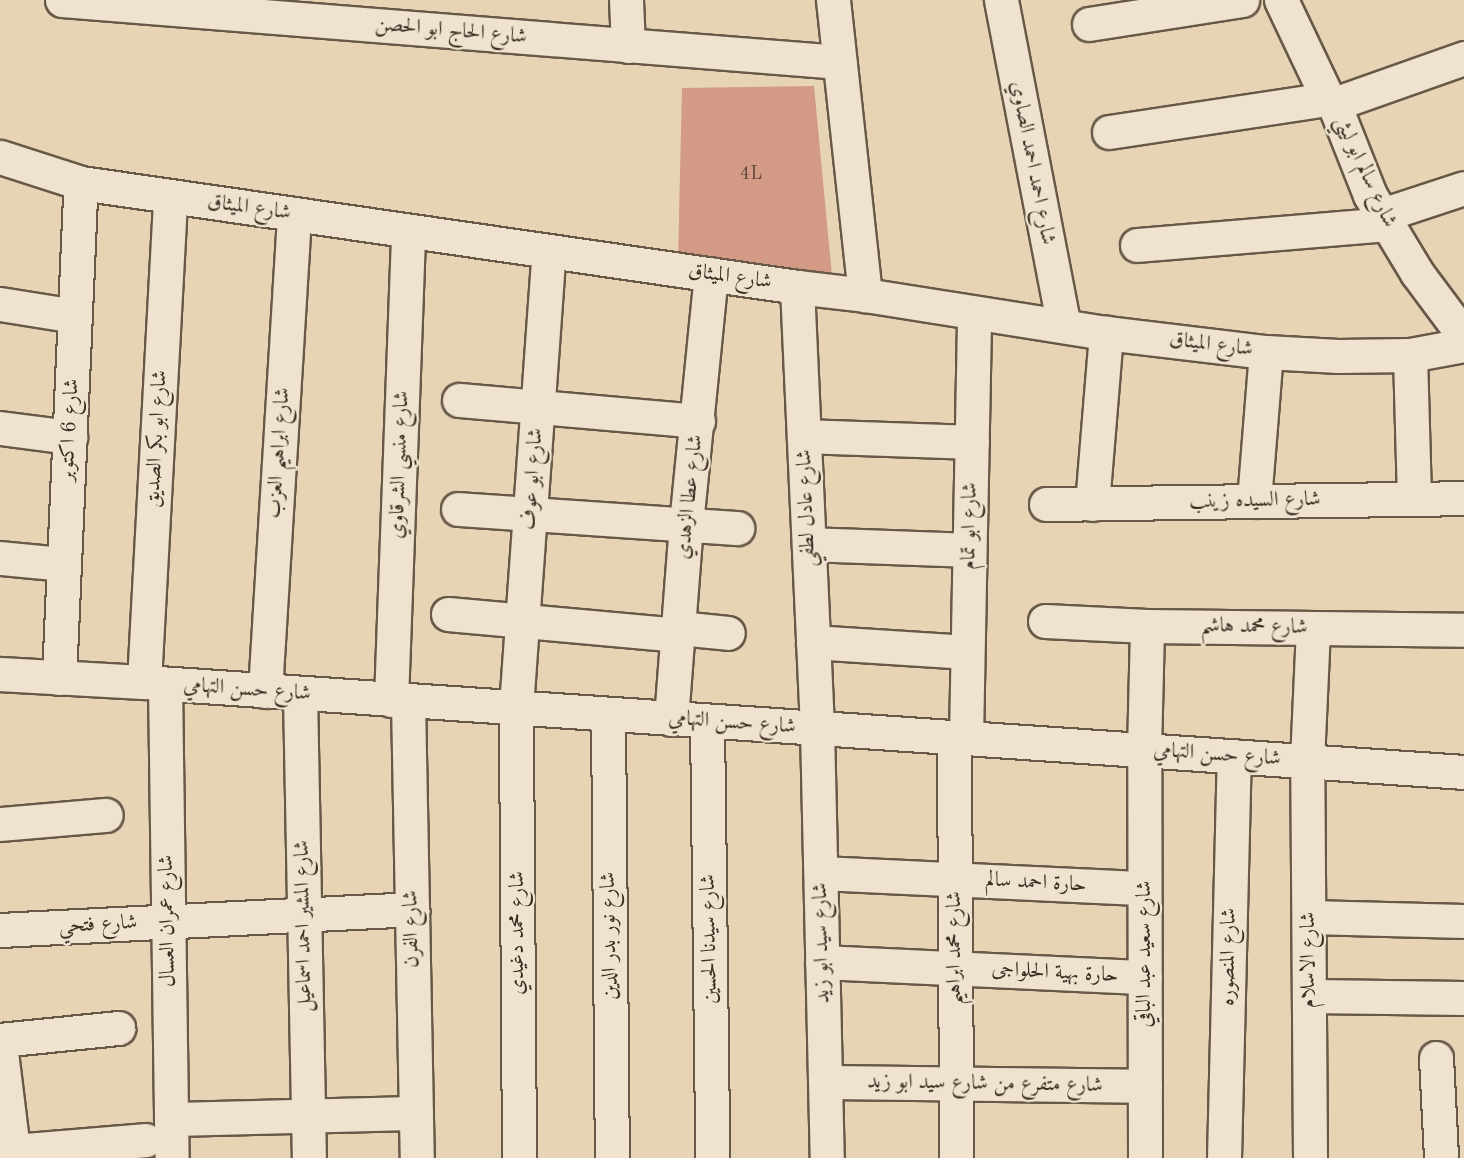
<!DOCTYPE html>
<html>
<head>
<meta charset="utf-8">
<style>
	body { margin:0 }
	#map { position:relative; width:1464px; height:1158px; overflow:hidden; background:#e6d4b5; font-family:"Old Standard TT",Amiri,serif }
	div>[style] { position:absolute }
	.building>* { inset:0; background:#d39a85 }
	.roads { filter:drop-shadow(2px 0 #675848) drop-shadow(-2px 0 #675848) drop-shadow(0 2px #675848) drop-shadow(0 -2px #675848) }
	.minor>* { height:33px; margin:-16.5px; padding:0 16.5px; transform-origin:16.5px; border-radius:16.5px; background:#efe3cf }
	span { translate:-50% -50%; white-space:nowrap; text-align:center; line-height:1.15; -webkit-text-stroke:4.5px #efe3cf; paint-order:stroke }
	.number-label { font-size:18px; color:#62493c }
	.number-label span { -webkit-text-stroke-width:0 }
	.street-label { font-size:21px; color:#3d2e24 }
</style>
</head>
<body>
<div id="map">
	<div class="building">
		<i style="clip-path:polygon(814px 86px,832px 276px,678px 261px,682px 88px)"></i>
	</div>
	<div class="roads">
		<div class="minor">
			<i style="left:62px;top:0;width:780px;rotate:4.56deg"></i>
			<i style="left:626px;top:0;width:46px;rotate:87.5deg"></i>
			<i style="left:833px;top:0;width:297px;rotate:83.8deg"></i>
			<i style="left:1001px;top:0;width:332px;rotate:79.1deg"></i>
			<i style="left:1281px;top:0;width:110px;rotate:64.6deg"></i>
			<i style="left:1328px;top:99px;width:8px;rotate:40deg"></i>
			<i style="left:1334px;top:104px;width:98px;rotate:68.4deg"></i>
			<i style="left:1370px;top:195px;width:91px;rotate:58.9deg"></i>
			<i style="left:1417px;top:273px;width:79px;rotate:53.3deg"></i>
			<i style="left:1089px;top:24px;width:155px;rotate:-8.9deg"></i>
			<i style="left:1334px;top:104px;width:138px;rotate:-19.5deg"></i>
			<i style="left:1109px;top:132px;width:221px;rotate:-8.6deg"></i>
			<i style="left:0;top:157px;width:85px;rotate:17.8deg"></i>
			<i style="left:81px;top:183px;width:724px;rotate:8.26deg"></i>
			<i style="left:797px;top:287px;width:68px;rotate:6.7deg"></i>
			<i style="left:865px;top:295px;width:244px;rotate:9deg"></i>
			<i style="left:1106px;top:333px;width:161px;rotate:6.8deg"></i>
			<i style="left:1266px;top:352px;width:72px;rotate:3.2deg"></i>
			<i style="left:1338px;top:356px;width:72px;rotate:-0.8deg"></i>
			<i style="left:1410px;top:355px;width:55px;rotate:-10.5deg"></i>
			<i style="left:1382px;top:215px;width:86px;rotate:-18.2deg"></i>
			<i style="left:1137px;top:245px;width:250px;rotate:-4.8deg"></i>
			<i style="left:797px;top:287px;width:441px;rotate:87.4deg"></i>
			<i style="left:817px;top:728px;width:430px;rotate:88.7deg"></i>
			<i style="left:0;top:304px;width:76px;rotate:9.1deg"></i>
			<i style="left:1410px;top:355px;width:142px;rotate:88.4deg"></i>
			<i style="left:459px;top:400px;width:240px;rotate:5deg"></i>
			<i style="left:0;top:428px;width:71px;rotate:7.3deg"></i>
			<i style="left:804px;top:436px;width:168px;rotate:2deg"></i>
			<i style="left:1254px;top:501px;width:149px;rotate:-85.4deg"></i>
			<i style="left:1046px;top:504px;width:418px;rotate:-0.8deg"></i>
			<i style="left:1092px;top:504px;width:172px;rotate:-85.3deg"></i>
			<i style="left:458px;top:509px;width:280px;rotate:3.9deg"></i>
			<i style="left:809px;top:544px;width:160px;rotate:2.1deg"></i>
			<i style="left:0;top:558px;width:64px;rotate:5.4deg"></i>
			<i style="left:448px;top:614px;width:232px;rotate:5.2deg"></i>
			<i style="left:1045px;top:621px;width:102px;rotate:2.8deg"></i>
			<i style="left:1147px;top:626px;width:317px;rotate:0.7deg"></i>
			<i style="left:679px;top:628px;width:49px;rotate:5.8deg"></i>
			<i style="left:813px;top:642px;width:154px;rotate:3.7deg"></i>
			<i style="left:0;top:674px;width:144px;rotate:3.2deg"></i>
			<i style="left:144px;top:682px;width:1323px;rotate:3.9deg"></i>
			<i style="left:59px;top:678px;width:495px;rotate:-87.5deg"></i>
			<i style="left:144px;top:682px;width:486px;rotate:-86.9deg"></i>
			<i style="left:165px;top:684px;width:474px;rotate:89.2deg"></i>
			<i style="left:265px;top:691px;width:478px;rotate:-86.5deg"></i>
			<i style="left:300px;top:694px;width:464px;rotate:88.9deg"></i>
			<i style="left:391px;top:700px;width:469px;rotate:-87.9deg"></i>
			<i style="left:408px;top:701px;width:457px;rotate:88.9deg"></i>
			<i style="left:608px;top:715px;width:443px;rotate:89.5deg"></i>
			<i style="left:671px;top:719px;width:196px;rotate:-85.6deg"></i>
			<i style="left:686px;top:524px;width:251px;rotate:-84.3deg"></i>
			<i style="left:707px;top:721px;width:437px;rotate:89.3deg"></i>
			<i style="left:954px;top:738px;width:420px;rotate:89.7deg"></i>
			<i style="left:966px;top:738px;width:424px;rotate:-88.9deg"></i>
			<i style="left:0;top:824px;width:106px;rotate:-4.9deg"></i>
			<i style="left:821px;top:873px;width:323px;rotate:2.7deg"></i>
			<i style="left:1309px;top:917px;width:155px;rotate:1.5deg"></i>
			<i style="left:0;top:930px;width:413px;rotate:-2.9deg"></i>
			<i style="left:822px;top:962px;width:323px;rotate:2.7deg"></i>
			<i style="left:1310px;top:996px;width:154px;rotate:0.7deg"></i>
			<i style="left:0;top:1040px;width:119px;rotate:-5.8deg"></i>
			<i style="left:0;top:1044px;width:115px;rotate:83deg"></i>
			<i style="left:1436px;top:1058px;width:100px;rotate:87.1deg"></i>
			<i style="left:826px;top:1082px;width:319px;rotate:0.7deg"></i>
			<i style="left:171px;top:1119px;width:245px;rotate:-1.4deg"></i>
			<i style="left:13px;top:1151px;width:133px;rotate:-4.7deg"></i>
			<i style="left:519px;top:1158px;width:451px;rotate:-90.4deg"></i>
			<i style="left:516px;top:707px;width:457px;rotate:-85.9deg"></i>
			<i style="left:1145px;top:1158px;width:407px;rotate:-90.1deg"></i>
			<i style="left:1144px;top:751px;width:125px;rotate:-88.6deg"></i>
			<i style="left:1224px;top:1158px;width:402px;rotate:-88.6deg"></i>
			<i style="left:1310px;top:1158px;width:397px;rotate:-90.4deg"></i>
			<i style="left:1307px;top:761px;width:133px;rotate:-87.4deg"></i>
		</div>
	</div>
	<div class="number-label">
		<span style="left:751px;top:174px">4L</span>
	</div>
	<div class="street-label">
		<span style="left:451px;top:31px;rotate:5deg">شارع الحاج ابو الحصن</span>
		<span style="left:1032px;top:163px;rotate:79deg">شارع احمد احمد الصاوي</span>
		<span style="left:1365px;top:172px;rotate:65deg">شارع سالم ابو ليثي</span>
		<span style="left:249px;top:208px;rotate:8deg">شارع الميثاق</span>
		<span style="left:730px;top:277px;rotate:8deg">شارع الميثاق</span>
		<span style="left:1211px;top:345px;rotate:7deg">شارع الميثاق</span>
		<span style="left:70px;top:430px;rotate:-87deg">شارع 6 اكتوبر</span>
		<span style="left:157px;top:439px;rotate:-87deg">شارع ابو بكر الصديق</span>
		<span style="left:279px;top:453px;rotate:-86deg">شارع ابراهيم العزب</span>
		<span style="left:400px;top:465px;rotate:-88deg">شارع منسي الشرقاوي</span>
		<span style="left:533px;top:479px;rotate:-86deg">شارع ابو عوف</span>
		<span style="left:690px;top:497px;rotate:-84deg">شارع عطا الزهدي</span>
		<span style="left:1255px;top:501px;rotate:-1deg">شارع السيده زينب</span>
		<span style="left:807px;top:508px;rotate:-92deg">شارع عادل لطفي</span>
		<span style="left:970px;top:526px;rotate:-89deg">شارع ابو تمام</span>
		<span style="left:1254px;top:627px;rotate:1deg">شارع محمد هاشم</span>
		<span style="left:247px;top:690px;rotate:4deg">شارع حسن التهامي</span>
		<span style="left:732px;top:723px;rotate:4deg">شارع حسن التهامي</span>
		<span style="left:1217px;top:755px;rotate:4deg">شارع حسن التهامي</span>
		<span style="left:1036px;top:883px;rotate:3deg">حارة احمد سالم</span>
		<span style="left:168px;top:921px;rotate:-91deg">شارع عمران العسال</span>
		<span style="left:98px;top:925px;rotate:-3deg">شارع فتحي</span>
		<span style="left:304px;top:926px;rotate:-91deg">شارع المشير احمد اسماعيل</span>
		<span style="left:412px;top:929px;rotate:-91deg">شارع الفرن</span>
		<span style="left:518px;top:933px;rotate:-90deg">شارع محمد دغيدي</span>
		<span style="left:610px;top:936px;rotate:-91deg">شارع نور بدر الدين</span>
		<span style="left:710px;top:939px;rotate:-91deg">شارع سيدنا الحسين</span>
		<span style="left:822px;top:943px;rotate:-91deg">شارع سيد ابو زيد</span>
		<span style="left:955px;top:948px;rotate:-90deg">شارع محمد ابراهيم</span>
		<span style="left:1145px;top:954px;rotate:-90deg">شارع سعيد عبد الباقي</span>
		<span style="left:1229px;top:957px;rotate:-89deg">شارع المنصوره</span>
		<span style="left:1309px;top:960px;rotate:-90deg">شارع الاسلام</span>
		<span style="left:1055px;top:973px;rotate:3deg">حارة بهية الحلواجى</span>
		<span style="left:985px;top:1084px;rotate:1deg">شارع متفرع من شارع سيد ابو زيد</span>
	</div>
</div>
</body>
</html>
